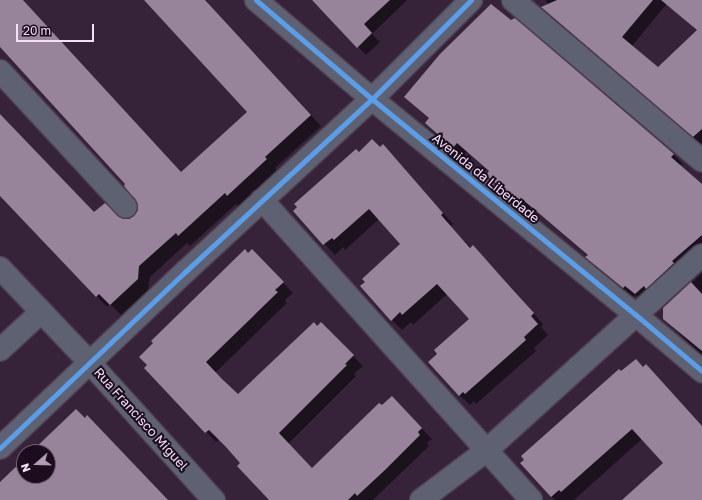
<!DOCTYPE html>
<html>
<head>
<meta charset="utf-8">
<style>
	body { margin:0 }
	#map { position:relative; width:702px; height:500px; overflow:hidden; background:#362339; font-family:"Golos Text",sans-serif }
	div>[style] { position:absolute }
	.shadow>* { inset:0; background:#0007 }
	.building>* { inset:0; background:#97849a }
	.roads { filter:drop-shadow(1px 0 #4f3f52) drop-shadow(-1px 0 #4f3f52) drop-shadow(0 1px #4f3f52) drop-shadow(0 -1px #4f3f52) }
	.minor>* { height:22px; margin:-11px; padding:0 11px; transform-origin:11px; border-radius:11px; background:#5d6172 }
	.cycleway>* { height:5px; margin:-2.5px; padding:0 2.5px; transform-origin:2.5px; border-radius:2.5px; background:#5a9eea }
	span { translate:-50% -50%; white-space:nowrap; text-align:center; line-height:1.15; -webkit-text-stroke:4px #1b0d1d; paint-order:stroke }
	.street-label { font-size:13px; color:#f4dff7 }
	.north { position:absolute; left:16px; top:444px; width:40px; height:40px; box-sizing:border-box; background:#1b0d1d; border:1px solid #726174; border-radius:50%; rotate:250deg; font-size:11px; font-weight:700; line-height:16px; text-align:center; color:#f4dff7 }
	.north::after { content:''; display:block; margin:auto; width:14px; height:18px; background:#b29db4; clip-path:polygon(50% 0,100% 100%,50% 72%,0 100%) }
	.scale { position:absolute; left:16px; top:24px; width:78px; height:18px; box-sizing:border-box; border:2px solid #f4dff7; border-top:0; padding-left:5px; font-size:12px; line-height:14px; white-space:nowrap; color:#f4dff7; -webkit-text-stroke:3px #1b0d1d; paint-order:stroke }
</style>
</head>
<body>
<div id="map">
	<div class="shadow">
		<i style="clip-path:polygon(0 0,23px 0,181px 173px,248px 112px,146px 0,205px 0,321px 126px,275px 168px,277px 170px,238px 206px,236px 204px,190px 246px,187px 243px,150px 277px,148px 290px,121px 315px,110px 304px,107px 307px,0 195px,0 114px,95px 214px,129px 220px,135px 217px,139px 211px,139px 204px,127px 184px,0 45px)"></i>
		<i style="clip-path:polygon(313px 0,407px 0,372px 34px,380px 42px,366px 55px)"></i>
		<i style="clip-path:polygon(545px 0,670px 0,632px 46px,658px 69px,702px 26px,702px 145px,551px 16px,542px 8px,549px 5px)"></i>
		<i style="clip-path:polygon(515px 20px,674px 155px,683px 164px,680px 166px,702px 185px,702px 256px,645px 303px,635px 295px,633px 297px,596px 267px,587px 257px,588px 255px,531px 207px,528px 211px,519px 204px,496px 184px,487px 175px,490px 172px,467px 152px,463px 156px,435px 133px,426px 123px,430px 119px,405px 97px)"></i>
		<i style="clip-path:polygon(380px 148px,393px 156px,453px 224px,450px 226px,514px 291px,543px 324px,541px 327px,548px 335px,534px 348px,536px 351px,476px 404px,474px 401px,470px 405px,459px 395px,471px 319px,447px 294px,413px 325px,411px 322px,402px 330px,392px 320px,401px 245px,379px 219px,345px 250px,343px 247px,335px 255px,294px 211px,359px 153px)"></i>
		<i style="clip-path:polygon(248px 254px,262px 260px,293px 293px,285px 300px,287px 303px,215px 373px,238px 396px,318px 327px,331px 333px,363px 366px,354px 374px,356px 376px,288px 444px,312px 469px,382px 406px,401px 407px,432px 439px,427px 443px,429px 446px,373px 500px,271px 500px,242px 463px,220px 439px,216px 442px,146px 368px)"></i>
		<i style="clip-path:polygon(702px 273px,702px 355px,664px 319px,664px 308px)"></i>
		<i style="clip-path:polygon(619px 370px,702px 426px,702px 500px,624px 500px,664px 463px,642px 439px,574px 500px,555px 500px,551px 496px)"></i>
	</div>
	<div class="building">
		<i style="clip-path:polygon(0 0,23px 0,181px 172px,247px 112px,144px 0,205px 0,311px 115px,265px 157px,267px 159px,227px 196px,225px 193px,178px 236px,176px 233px,139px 266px,138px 279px,110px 305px,99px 294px,96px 297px,0 196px,0 114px,94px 212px,105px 203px,123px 219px,129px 219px,134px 216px,138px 210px,138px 204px,124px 186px,125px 184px,0 47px)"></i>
		<i style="clip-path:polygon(312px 0,390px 0,364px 24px,372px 33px,357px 48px)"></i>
		<i style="clip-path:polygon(557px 0,653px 0,622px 37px,658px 67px,697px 30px,661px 0,702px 0,702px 129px,693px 137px,541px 7px)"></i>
		<i style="clip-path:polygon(491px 4px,511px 20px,515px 18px,674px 154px,671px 157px,702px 184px,702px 235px,672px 261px,674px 263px,646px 289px,644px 286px,635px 294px,625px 286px,623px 288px,585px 257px,588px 255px,522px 199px,518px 202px,486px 175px,489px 171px,457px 143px,453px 148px,425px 123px,429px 118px,404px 97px,440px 54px)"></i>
		<i style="clip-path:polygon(372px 139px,380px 147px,383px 144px,443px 213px,441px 215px,470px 248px,473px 245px,504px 280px,534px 313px,531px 316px,538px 324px,524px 337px,526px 340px,465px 394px,463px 392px,459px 396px,428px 362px,437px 354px,434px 350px,469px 319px,437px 284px,402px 315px,400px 312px,391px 321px,360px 286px,365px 282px,362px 279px,400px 244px,369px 209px,334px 240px,332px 238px,323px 245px,293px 211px,297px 207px,294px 204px,356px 149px,359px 152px)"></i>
		<i style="clip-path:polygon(245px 249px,248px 253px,252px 249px,284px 282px,275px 290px,278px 292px,206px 362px,222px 379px,238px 394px,314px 322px,317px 326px,321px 322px,354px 355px,345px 364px,347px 365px,279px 433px,312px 468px,379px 403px,382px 405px,392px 396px,422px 428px,418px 432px,420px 435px,385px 470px,357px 496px,355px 493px,348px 500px,269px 500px,237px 466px,240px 463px,226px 447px,209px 430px,205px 433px,144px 368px,147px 365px,139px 357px,153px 343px,151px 341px)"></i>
		<i style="clip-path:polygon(691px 282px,702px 294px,702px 351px,663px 319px,663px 308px)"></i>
		<i style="clip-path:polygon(636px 359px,643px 367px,646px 364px,702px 426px,702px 500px,622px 500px,663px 463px,632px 429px,561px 492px,559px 490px,551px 497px,520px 463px,524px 460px,521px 456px,619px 369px,621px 371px)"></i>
		<i style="clip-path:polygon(76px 409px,85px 418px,87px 415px,168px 500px,0 500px,0 482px,24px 459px,24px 476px,48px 476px,48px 452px,31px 452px)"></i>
	</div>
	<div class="roads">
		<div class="minor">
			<i style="left:256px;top:0;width:153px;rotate:40.5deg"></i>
			<i style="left:372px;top:99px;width:341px;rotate:39.3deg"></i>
			<i style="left:636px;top:315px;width:87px;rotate:40.3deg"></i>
			<i style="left:513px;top:0;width:248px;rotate:40.4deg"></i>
			<i style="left:0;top:71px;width:185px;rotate:47.2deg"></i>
			<i style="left:262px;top:200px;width:403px;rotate:48.1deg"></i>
			<i style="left:0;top:268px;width:131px;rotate:46.5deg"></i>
			<i style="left:90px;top:363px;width:185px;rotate:47.9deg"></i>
			<i style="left:0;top:350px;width:56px;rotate:-42.8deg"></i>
			<i style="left:0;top:448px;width:257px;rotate:-43.6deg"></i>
			<i style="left:186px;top:271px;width:253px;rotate:-42.8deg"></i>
			<i style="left:372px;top:99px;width:140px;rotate:-45deg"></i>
			<i style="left:421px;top:500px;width:83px;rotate:-37.1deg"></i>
			<i style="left:487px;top:450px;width:290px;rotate:-42.2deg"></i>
		</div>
	</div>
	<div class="cycleway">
		<i style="left:256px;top:0;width:153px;rotate:40.5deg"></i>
		<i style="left:372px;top:99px;width:341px;rotate:39.3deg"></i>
		<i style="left:636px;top:315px;width:87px;rotate:40.3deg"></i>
		<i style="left:0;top:448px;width:257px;rotate:-43.6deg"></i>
		<i style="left:186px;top:271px;width:253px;rotate:-42.8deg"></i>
		<i style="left:372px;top:99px;width:140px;rotate:-45deg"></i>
	</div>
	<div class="street-label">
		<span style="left:486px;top:178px;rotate:39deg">Avenida da Liberdade</span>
		<span style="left:141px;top:419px;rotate:48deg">Rua Francisco Miguel</span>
	</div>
	<div class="north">N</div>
	<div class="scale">20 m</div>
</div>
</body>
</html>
